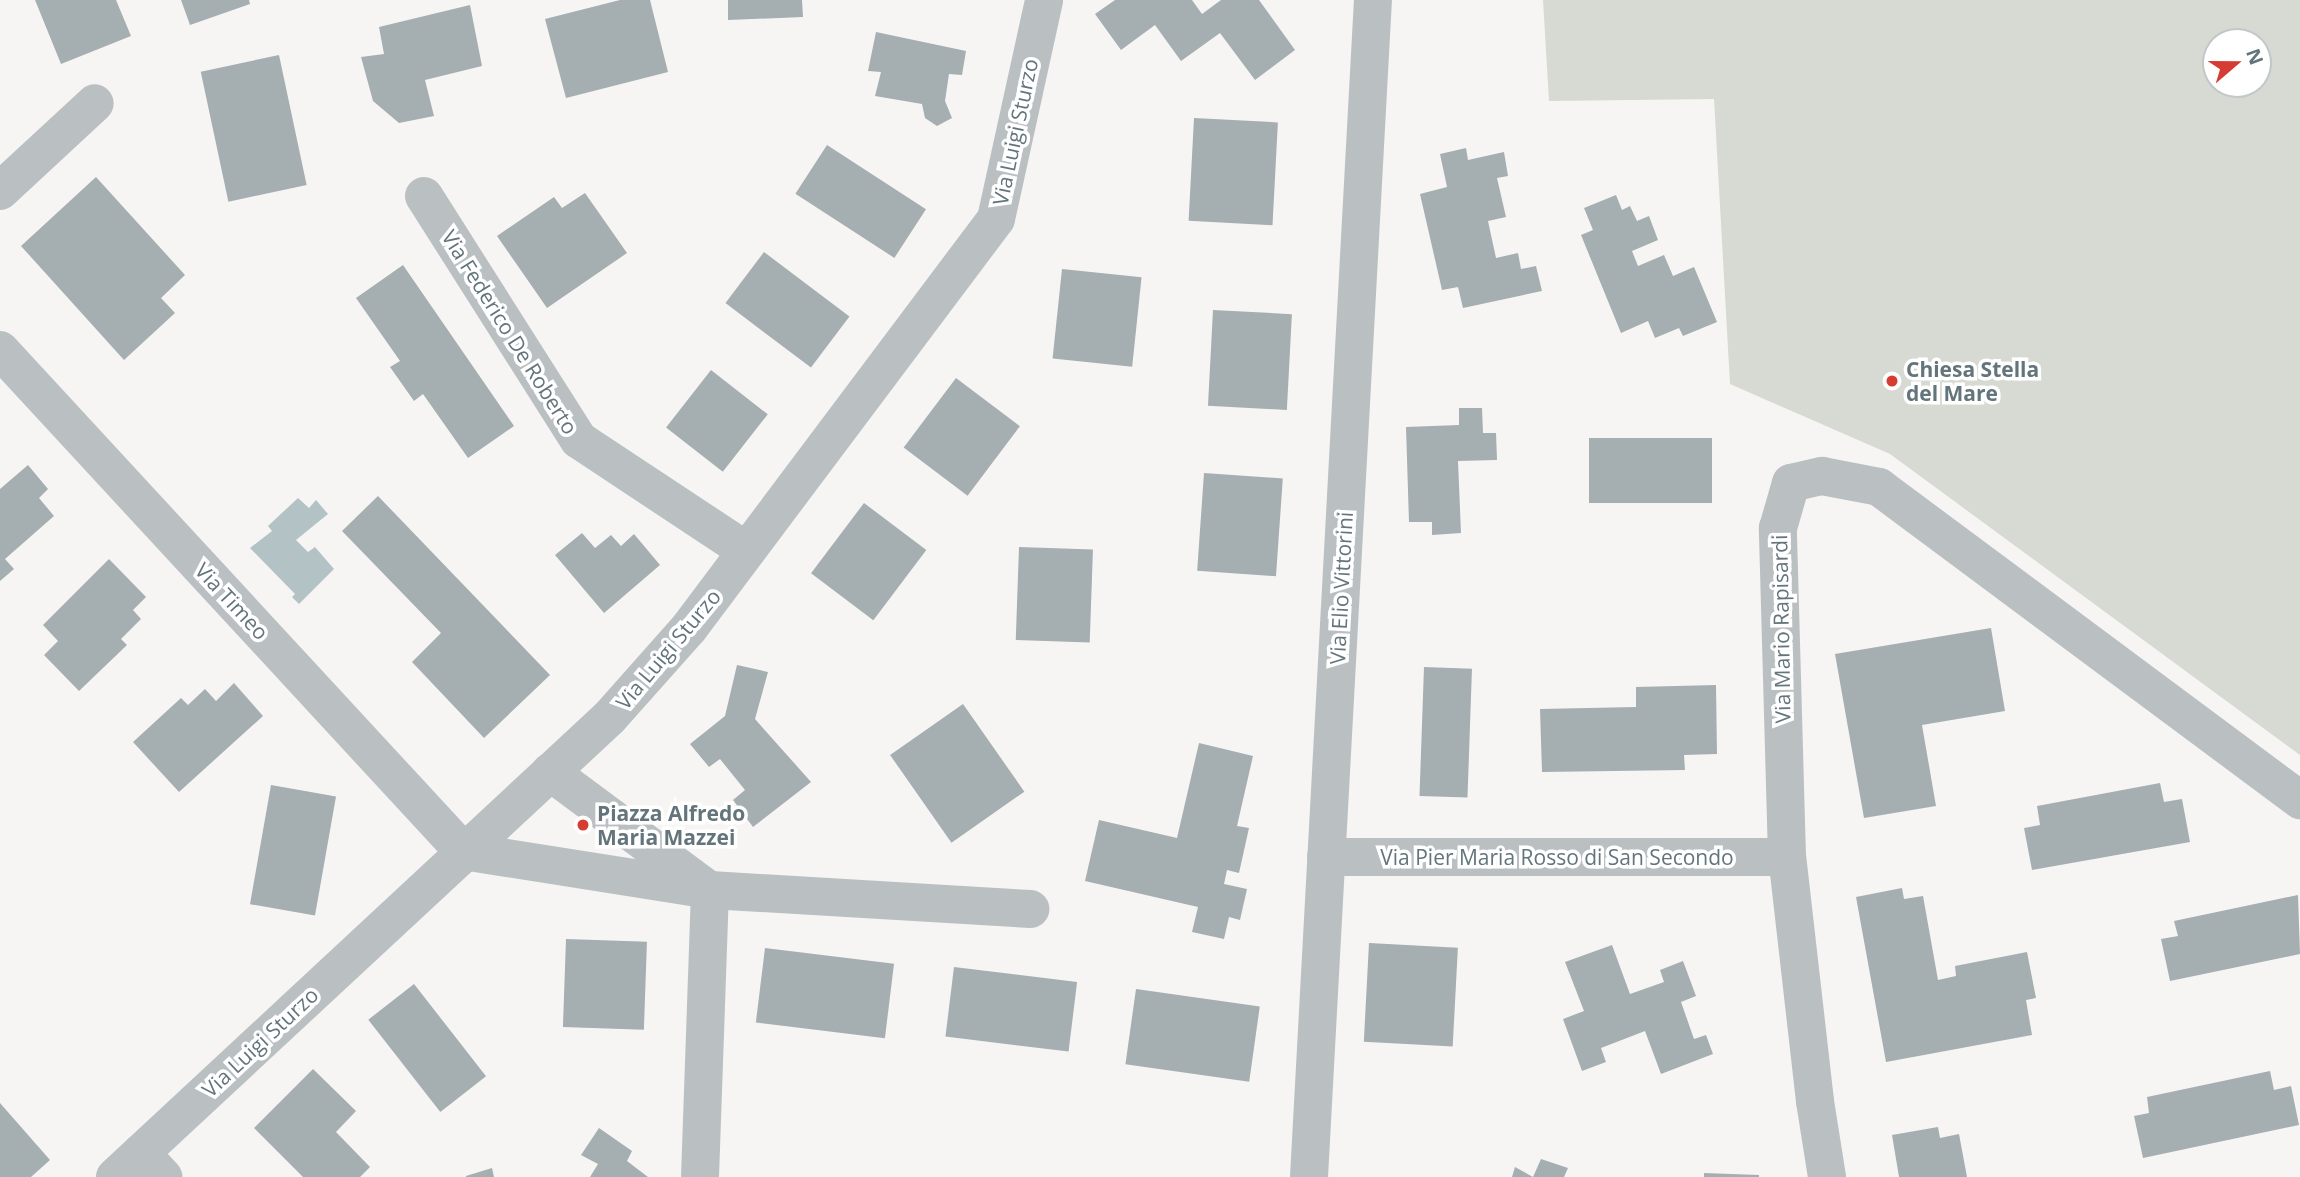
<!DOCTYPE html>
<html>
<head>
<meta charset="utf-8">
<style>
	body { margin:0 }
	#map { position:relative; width:2300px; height:1177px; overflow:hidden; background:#f6f5f3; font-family:"Open Sans",sans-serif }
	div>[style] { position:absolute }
	.green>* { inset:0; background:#d6dad2 }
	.water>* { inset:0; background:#b3c2c4 }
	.building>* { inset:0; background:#a5aeb1; transform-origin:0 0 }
	.minor>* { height:38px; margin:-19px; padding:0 19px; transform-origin:19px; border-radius:19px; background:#bac0c2 }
	.dots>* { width:19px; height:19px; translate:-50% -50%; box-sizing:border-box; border:4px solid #fff; border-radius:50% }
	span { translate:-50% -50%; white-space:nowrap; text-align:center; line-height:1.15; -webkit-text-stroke:7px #fff; paint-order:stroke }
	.street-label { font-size:21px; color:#63757b }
	.poi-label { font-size:21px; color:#63757b; font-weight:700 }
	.left { translate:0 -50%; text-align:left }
	.north { position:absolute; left:2202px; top:28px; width:70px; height:70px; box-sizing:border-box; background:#fff; border:2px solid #c1c8ca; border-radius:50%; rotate:70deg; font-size:19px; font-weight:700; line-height:28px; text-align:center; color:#63757b }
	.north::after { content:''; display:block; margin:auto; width:24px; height:32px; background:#d53c33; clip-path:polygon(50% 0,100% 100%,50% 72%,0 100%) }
</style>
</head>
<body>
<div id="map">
	<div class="green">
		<i style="clip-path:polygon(evenodd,1543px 0,2300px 0,2300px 755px,1890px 454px,1730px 384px,1714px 99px,1549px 101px,1543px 0,2216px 42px,2258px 42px,2258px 84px,2216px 84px,2216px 42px)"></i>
	</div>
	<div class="water">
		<i style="clip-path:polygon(298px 498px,309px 508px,316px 500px,328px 514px,296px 540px,308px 552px,315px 547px,334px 569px,299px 604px,292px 597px,295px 594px,250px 548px,272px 531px,268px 526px)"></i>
	</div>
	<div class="building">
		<i style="clip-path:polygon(35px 0,116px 0,131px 36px,61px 64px)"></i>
		<i style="clip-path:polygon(181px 0,249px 0,250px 4px,190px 25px)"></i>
		<i style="clip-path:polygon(620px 0,650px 0,668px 72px,566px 98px,545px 19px)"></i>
		<i style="clip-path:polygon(728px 0,802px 0,803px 17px,728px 20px)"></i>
		<i style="clip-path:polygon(1115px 0,1192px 0,1202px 14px,1221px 0,1259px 0,1295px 50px,1255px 80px,1220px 33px,1181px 61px,1155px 25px,1121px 50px,1095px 14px)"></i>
		<i style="clip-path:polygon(470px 5px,482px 66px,425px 80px,434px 116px,399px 123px,373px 101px,361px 57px,384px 54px,379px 27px)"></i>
		<i style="clip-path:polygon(876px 32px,966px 51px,962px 75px,949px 74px,945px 101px,952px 118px,937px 126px,925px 118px,922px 104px,875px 96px,881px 72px,868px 71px)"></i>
		<i style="left:279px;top:55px;width:133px;height:80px;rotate:78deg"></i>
		<i style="left:1194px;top:118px;width:84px;height:103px;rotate:3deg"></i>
		<i style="left:827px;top:145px;width:118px;height:58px;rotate:33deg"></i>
		<i style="clip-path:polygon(1466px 148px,1468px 160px,1504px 152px,1508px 176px,1497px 178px,1506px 217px,1488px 221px,1496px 258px,1518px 253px,1521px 269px,1536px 266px,1542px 291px,1463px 308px,1458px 287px,1442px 290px,1420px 194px,1447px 187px,1440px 154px)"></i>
		<i style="clip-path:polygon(96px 177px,185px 275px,161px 298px,175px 313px,124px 360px,21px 246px)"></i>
		<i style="clip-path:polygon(585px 193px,627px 253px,547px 308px,497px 236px,554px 197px,562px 208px)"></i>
		<i style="clip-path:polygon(1616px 195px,1622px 210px,1630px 206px,1637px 221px,1649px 216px,1658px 240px,1632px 251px,1638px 266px,1664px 255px,1673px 276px,1694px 267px,1717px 322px,1683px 336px,1679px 328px,1655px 338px,1648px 321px,1621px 333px,1581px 235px,1593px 230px,1584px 208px)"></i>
		<i style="left:764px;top:252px;width:107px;height:64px;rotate:37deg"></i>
		<i style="clip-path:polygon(403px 265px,514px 426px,468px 458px,423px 394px,414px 401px,390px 367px,400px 361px,356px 298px)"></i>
		<i style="left:1062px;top:269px;width:80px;height:90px;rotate:6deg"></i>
		<i style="left:1213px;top:310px;width:79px;height:96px;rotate:3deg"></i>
		<i style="left:711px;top:370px;width:72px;height:73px;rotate:38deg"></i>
		<i style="left:956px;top:378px;width:80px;height:87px;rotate:37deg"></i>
		<i style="clip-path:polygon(1459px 408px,1482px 408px,1483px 433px,1496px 433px,1497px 460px,1458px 461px,1461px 533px,1432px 535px,1432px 522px,1409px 522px,1406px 427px,1459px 425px)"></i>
		<i style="left:1589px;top:438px;width:123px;height:65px"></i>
		<i style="clip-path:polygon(28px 465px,48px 489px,39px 498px,54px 516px,5px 559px,14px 569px,0 581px,0 489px)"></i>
		<i style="left:1204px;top:473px;width:79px;height:98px;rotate:4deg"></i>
		<i style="clip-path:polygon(378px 496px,550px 675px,484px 738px,412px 662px,441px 633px,342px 531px)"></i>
		<i style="left:864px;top:503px;width:78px;height:88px;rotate:37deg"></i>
		<i style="clip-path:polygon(582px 533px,595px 548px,611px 535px,621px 546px,634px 534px,660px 565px,604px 613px,555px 555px)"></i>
		<i style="left:1019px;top:547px;width:74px;height:93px;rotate:2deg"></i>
		<i style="clip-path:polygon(109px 559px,146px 597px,133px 610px,141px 619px,121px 639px,127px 645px,79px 691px,44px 655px,58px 641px,43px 625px)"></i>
		<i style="clip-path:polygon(1991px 628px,2005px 711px,1922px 725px,1936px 806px,1864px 818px,1835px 654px)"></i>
		<i style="clip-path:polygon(737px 665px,768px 672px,755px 719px,811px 782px,753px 827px,733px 800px,745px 790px,720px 759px,709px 767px,690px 744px,725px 716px)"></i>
		<i style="left:1424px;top:667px;width:48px;height:129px;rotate:2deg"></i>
		<i style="clip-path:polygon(234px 683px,263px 716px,179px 792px,133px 742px,181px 698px,188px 705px,205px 689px,216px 701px)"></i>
		<i style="clip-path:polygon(1716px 685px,1717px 754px,1684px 755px,1685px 770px,1542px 772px,1540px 709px,1636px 707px,1636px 687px)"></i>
		<i style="left:963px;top:704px;width:107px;height:89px;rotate:55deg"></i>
		<i style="clip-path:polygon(1199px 743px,1253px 756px,1237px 826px,1249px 828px,1239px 873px,1227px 870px,1224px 884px,1247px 889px,1240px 920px,1229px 917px,1224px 939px,1192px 932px,1198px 907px,1085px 881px,1099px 820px,1177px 838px)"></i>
		<i style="clip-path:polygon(2160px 783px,2164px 802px,2182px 799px,2190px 842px,2032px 870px,2024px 828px,2040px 825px,2037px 806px)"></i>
		<i style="left:271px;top:785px;width:66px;height:121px;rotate:10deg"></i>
		<i style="clip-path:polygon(1902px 888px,1904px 899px,1923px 896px,1938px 980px,1956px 976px,1955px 966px,2027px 952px,2036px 998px,2026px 1000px,2032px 1035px,1886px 1062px,1856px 897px)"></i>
		<i style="clip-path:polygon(2298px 895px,2300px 954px,2170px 981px,2161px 939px,2178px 936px,2174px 921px)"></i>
		<i style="left:566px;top:939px;width:81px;height:88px;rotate:2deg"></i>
		<i style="left:1369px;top:943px;width:89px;height:99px;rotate:3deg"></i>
		<i style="clip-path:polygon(1612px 945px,1630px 994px,1664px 982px,1660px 970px,1683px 961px,1696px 996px,1681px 1002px,1694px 1039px,1706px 1035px,1713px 1054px,1661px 1074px,1645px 1031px,1601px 1048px,1606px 1062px,1582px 1071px,1563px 1019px,1584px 1011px,1565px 962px)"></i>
		<i style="left:765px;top:948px;width:130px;height:75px;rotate:7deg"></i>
		<i style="left:954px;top:967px;width:124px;height:70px;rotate:7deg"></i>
		<i style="left:414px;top:984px;width:117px;height:58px;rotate:52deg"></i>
		<i style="left:1136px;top:989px;width:125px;height:76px;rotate:8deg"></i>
		<i style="clip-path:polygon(313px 1069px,356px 1111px,336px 1132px,370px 1167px,360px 1177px,303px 1177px,254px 1128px)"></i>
		<i style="clip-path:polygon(2270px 1071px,2274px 1090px,2291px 1086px,2299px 1125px,2143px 1158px,2134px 1116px,2149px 1113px,2147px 1097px)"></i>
		<i style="clip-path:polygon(0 1103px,50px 1160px,31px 1177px,0 1177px)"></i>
		<i style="clip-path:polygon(1938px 1127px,1940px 1138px,1959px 1134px,1967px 1177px,1899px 1177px,1892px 1135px)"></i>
		<i style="clip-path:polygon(599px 1128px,632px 1151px,627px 1161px,648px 1177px,590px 1177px,598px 1164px,581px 1155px)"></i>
		<i style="clip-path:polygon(1541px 1159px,1568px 1168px,1564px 1177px,1512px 1177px,1515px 1167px,1533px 1177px)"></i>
		<i style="clip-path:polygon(492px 1168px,494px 1177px,466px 1177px,466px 1176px)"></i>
		<i style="clip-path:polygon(1704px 1173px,1759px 1175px,1759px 1177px,1704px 1177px)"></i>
	</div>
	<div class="minor">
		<i style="left:0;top:191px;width:129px;rotate:-42.8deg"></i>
		<i style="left:424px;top:196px;width:289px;rotate:57.6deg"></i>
		<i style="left:579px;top:440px;width:201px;rotate:33.5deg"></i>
		<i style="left:0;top:350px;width:682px;rotate:47.26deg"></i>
		<i style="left:463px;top:851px;width:250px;rotate:9deg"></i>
		<i style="left:550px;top:772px;width:193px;rotate:36.6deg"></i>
		<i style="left:1326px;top:857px;width:461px"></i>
		<i style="left:141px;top:1153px;width:33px;rotate:47deg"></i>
		<i style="left:115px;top:1177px;width:674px;rotate:-42.9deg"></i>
		<i style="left:609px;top:718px;width:120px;rotate:-48.4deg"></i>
		<i style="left:689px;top:628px;width:511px;rotate:-53.11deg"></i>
		<i style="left:996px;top:219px;width:224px;rotate:-77.6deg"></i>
		<i style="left:700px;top:1177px;width:287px;rotate:-88deg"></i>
		<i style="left:710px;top:890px;width:321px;rotate:3.4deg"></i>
		<i style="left:1309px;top:1177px;width:1179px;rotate:-86.89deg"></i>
		<i style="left:1827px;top:1177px;width:77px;rotate:-99deg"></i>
		<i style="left:1815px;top:1101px;width:246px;rotate:-96.5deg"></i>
		<i style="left:1787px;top:857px;width:329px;rotate:-91.6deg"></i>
		<i style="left:1778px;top:528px;width:47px;rotate:-73.9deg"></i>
		<i style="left:1791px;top:483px;width:32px;rotate:-13deg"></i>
		<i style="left:1822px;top:476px;width:58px;rotate:10.9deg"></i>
		<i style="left:1879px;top:487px;width:525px;rotate:36.63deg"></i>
	</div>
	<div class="dots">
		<i style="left:1892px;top:381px;background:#d53c33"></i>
		<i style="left:583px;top:825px;background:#d53c33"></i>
	</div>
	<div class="street-label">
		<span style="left:1015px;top:132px;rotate:-78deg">Via Luigi Sturzo</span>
		<span style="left:510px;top:332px;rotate:58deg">Via Federico De Roberto</span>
		<span style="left:1341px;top:588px;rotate:-87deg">Via Elio Vittorini</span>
		<span style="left:232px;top:601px;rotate:47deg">Via Timeo</span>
		<span style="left:1781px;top:629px;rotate:-91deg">Via Mario Rapisardi</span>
		<span style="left:668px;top:649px;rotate:-50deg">Via Luigi Sturzo</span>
		<span style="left:1557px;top:857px">Via Pier Maria Rosso di San Secondo</span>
		<span style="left:260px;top:1042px;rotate:-43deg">Via Luigi Sturzo</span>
	</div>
	<div class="poi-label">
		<span class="left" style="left:1906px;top:381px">Chiesa Stella<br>del Mare</span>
		<span class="left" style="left:597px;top:825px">Piazza Alfredo<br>Maria Mazzei</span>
	</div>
	<div class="north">N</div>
</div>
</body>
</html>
